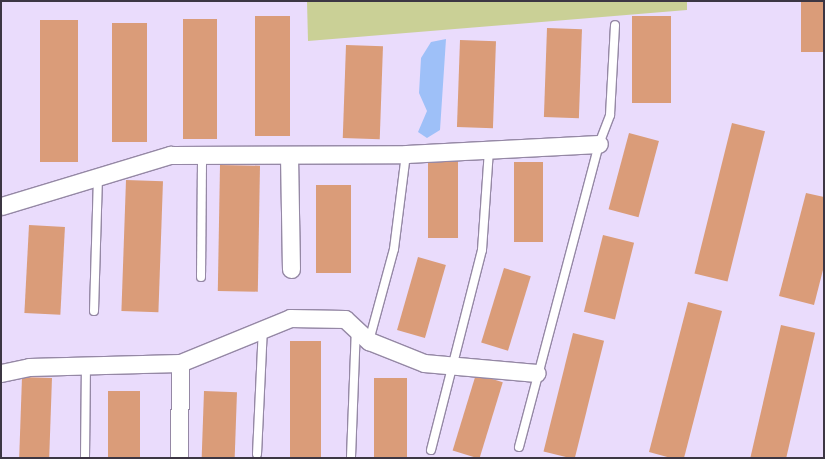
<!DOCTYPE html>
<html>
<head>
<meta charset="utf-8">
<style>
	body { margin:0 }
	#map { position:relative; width:825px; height:459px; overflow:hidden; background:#eadcfc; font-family:Manrope,sans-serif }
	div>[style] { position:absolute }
	.green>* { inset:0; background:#cad096 }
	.water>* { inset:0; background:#9ec0f8 }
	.building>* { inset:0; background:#da9c79; transform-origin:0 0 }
	.roads { filter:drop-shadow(1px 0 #9588a5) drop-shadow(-1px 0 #9588a5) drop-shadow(0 1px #9588a5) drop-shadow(0 -1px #9588a5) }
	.lane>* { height:8px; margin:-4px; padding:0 4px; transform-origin:4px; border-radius:4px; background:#fff }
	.street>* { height:17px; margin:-8.5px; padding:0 8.5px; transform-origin:8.5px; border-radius:8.5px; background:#fff }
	span { translate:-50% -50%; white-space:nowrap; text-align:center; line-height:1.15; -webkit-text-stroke:4px #fff; paint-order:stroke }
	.frame { position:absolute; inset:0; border:2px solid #3c3643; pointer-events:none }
</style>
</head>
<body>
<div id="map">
	<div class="green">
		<i style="clip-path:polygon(307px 1px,687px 1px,687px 10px,308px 41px)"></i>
	</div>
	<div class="water">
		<i style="clip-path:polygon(446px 39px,440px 130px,427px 138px,418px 132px,427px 111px,419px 93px,421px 58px,431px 42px)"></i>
	</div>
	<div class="building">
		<i style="left:801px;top:1px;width:23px;height:51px"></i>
		<i style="left:255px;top:16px;width:35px;height:120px"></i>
		<i style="left:632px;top:16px;width:39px;height:87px"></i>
		<i style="left:183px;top:19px;width:34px;height:120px"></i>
		<i style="left:40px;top:20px;width:38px;height:142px"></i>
		<i style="left:112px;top:23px;width:35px;height:119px"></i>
		<i style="left:547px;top:28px;width:35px;height:89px;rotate:2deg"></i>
		<i style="left:460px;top:40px;width:36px;height:87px;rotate:2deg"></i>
		<i style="left:346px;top:45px;width:37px;height:93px;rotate:2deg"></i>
		<i style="left:732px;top:123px;width:34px;height:155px;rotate:14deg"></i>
		<i style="left:629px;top:133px;width:31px;height:79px;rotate:15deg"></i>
		<i style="left:428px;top:161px;width:30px;height:77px"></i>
		<i style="left:514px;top:162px;width:29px;height:80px"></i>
		<i style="left:220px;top:165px;width:40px;height:126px;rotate:1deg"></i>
		<i style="left:126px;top:180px;width:37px;height:131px;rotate:2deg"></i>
		<i style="left:316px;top:185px;width:35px;height:88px"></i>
		<i style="clip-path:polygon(806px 193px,824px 197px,824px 266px,814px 305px,779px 296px)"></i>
		<i style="left:29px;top:225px;width:36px;height:88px;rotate:3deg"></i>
		<i style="left:603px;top:235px;width:32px;height:79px;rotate:14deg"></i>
		<i style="left:418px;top:257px;width:29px;height:76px;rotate:16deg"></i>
		<i style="left:504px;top:268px;width:28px;height:78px;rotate:17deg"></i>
		<i style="clip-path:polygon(688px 302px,722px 311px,684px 458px,671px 458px,649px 452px)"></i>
		<i style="left:781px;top:325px;width:35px;height:137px;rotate:13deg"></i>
		<i style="left:573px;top:333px;width:32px;height:122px;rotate:14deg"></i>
		<i style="left:290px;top:341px;width:31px;height:117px"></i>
		<i style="left:476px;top:374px;width:28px;height:80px;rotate:17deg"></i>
		<i style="left:22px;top:377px;width:30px;height:81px;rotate:2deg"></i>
		<i style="left:374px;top:378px;width:33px;height:80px"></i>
		<i style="left:108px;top:391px;width:32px;height:67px"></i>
		<i style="left:204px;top:391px;width:33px;height:67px;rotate:2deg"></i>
	</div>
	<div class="roads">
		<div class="lane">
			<i style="left:201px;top:277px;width:122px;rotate:-89.5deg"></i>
			<i style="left:94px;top:311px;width:134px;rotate:-88.3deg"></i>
			<i style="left:369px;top:341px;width:95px;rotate:-74.8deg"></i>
			<i style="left:394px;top:249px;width:96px;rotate:-82.8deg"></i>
			<i style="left:519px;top:447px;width:313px;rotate:-75.2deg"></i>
			<i style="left:599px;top:144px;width:31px;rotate:-69deg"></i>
			<i style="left:610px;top:115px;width:90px;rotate:-86.8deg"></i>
			<i style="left:431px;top:450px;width:206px;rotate:-75.7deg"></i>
			<i style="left:482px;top:250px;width:100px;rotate:-86deg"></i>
			<i style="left:257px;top:454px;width:125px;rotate:-87.3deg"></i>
			<i style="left:351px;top:457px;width:128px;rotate:-87.8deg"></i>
			<i style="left:85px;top:458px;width:93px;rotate:-89.4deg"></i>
		</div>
		<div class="street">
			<i style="left:289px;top:155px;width:114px;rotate:89deg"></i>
			<i style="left:1px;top:206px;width:177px;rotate:-16.8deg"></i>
			<i style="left:170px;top:155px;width:236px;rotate:-0.2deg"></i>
			<i style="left:406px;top:154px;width:193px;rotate:-3deg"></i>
			<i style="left:180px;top:363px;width:119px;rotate:-22.2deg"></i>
			<i style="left:290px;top:318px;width:55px;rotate:1deg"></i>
			<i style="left:345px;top:319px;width:33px;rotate:43deg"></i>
			<i style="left:369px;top:341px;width:59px;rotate:21.8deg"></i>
			<i style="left:424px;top:363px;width:113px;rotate:5.1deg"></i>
			<i style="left:1px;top:373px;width:29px;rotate:-12deg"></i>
			<i style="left:29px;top:367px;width:151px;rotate:-1.5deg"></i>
			<i style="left:180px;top:363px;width:95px;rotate:90.6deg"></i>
		</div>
	</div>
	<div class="frame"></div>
</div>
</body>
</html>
